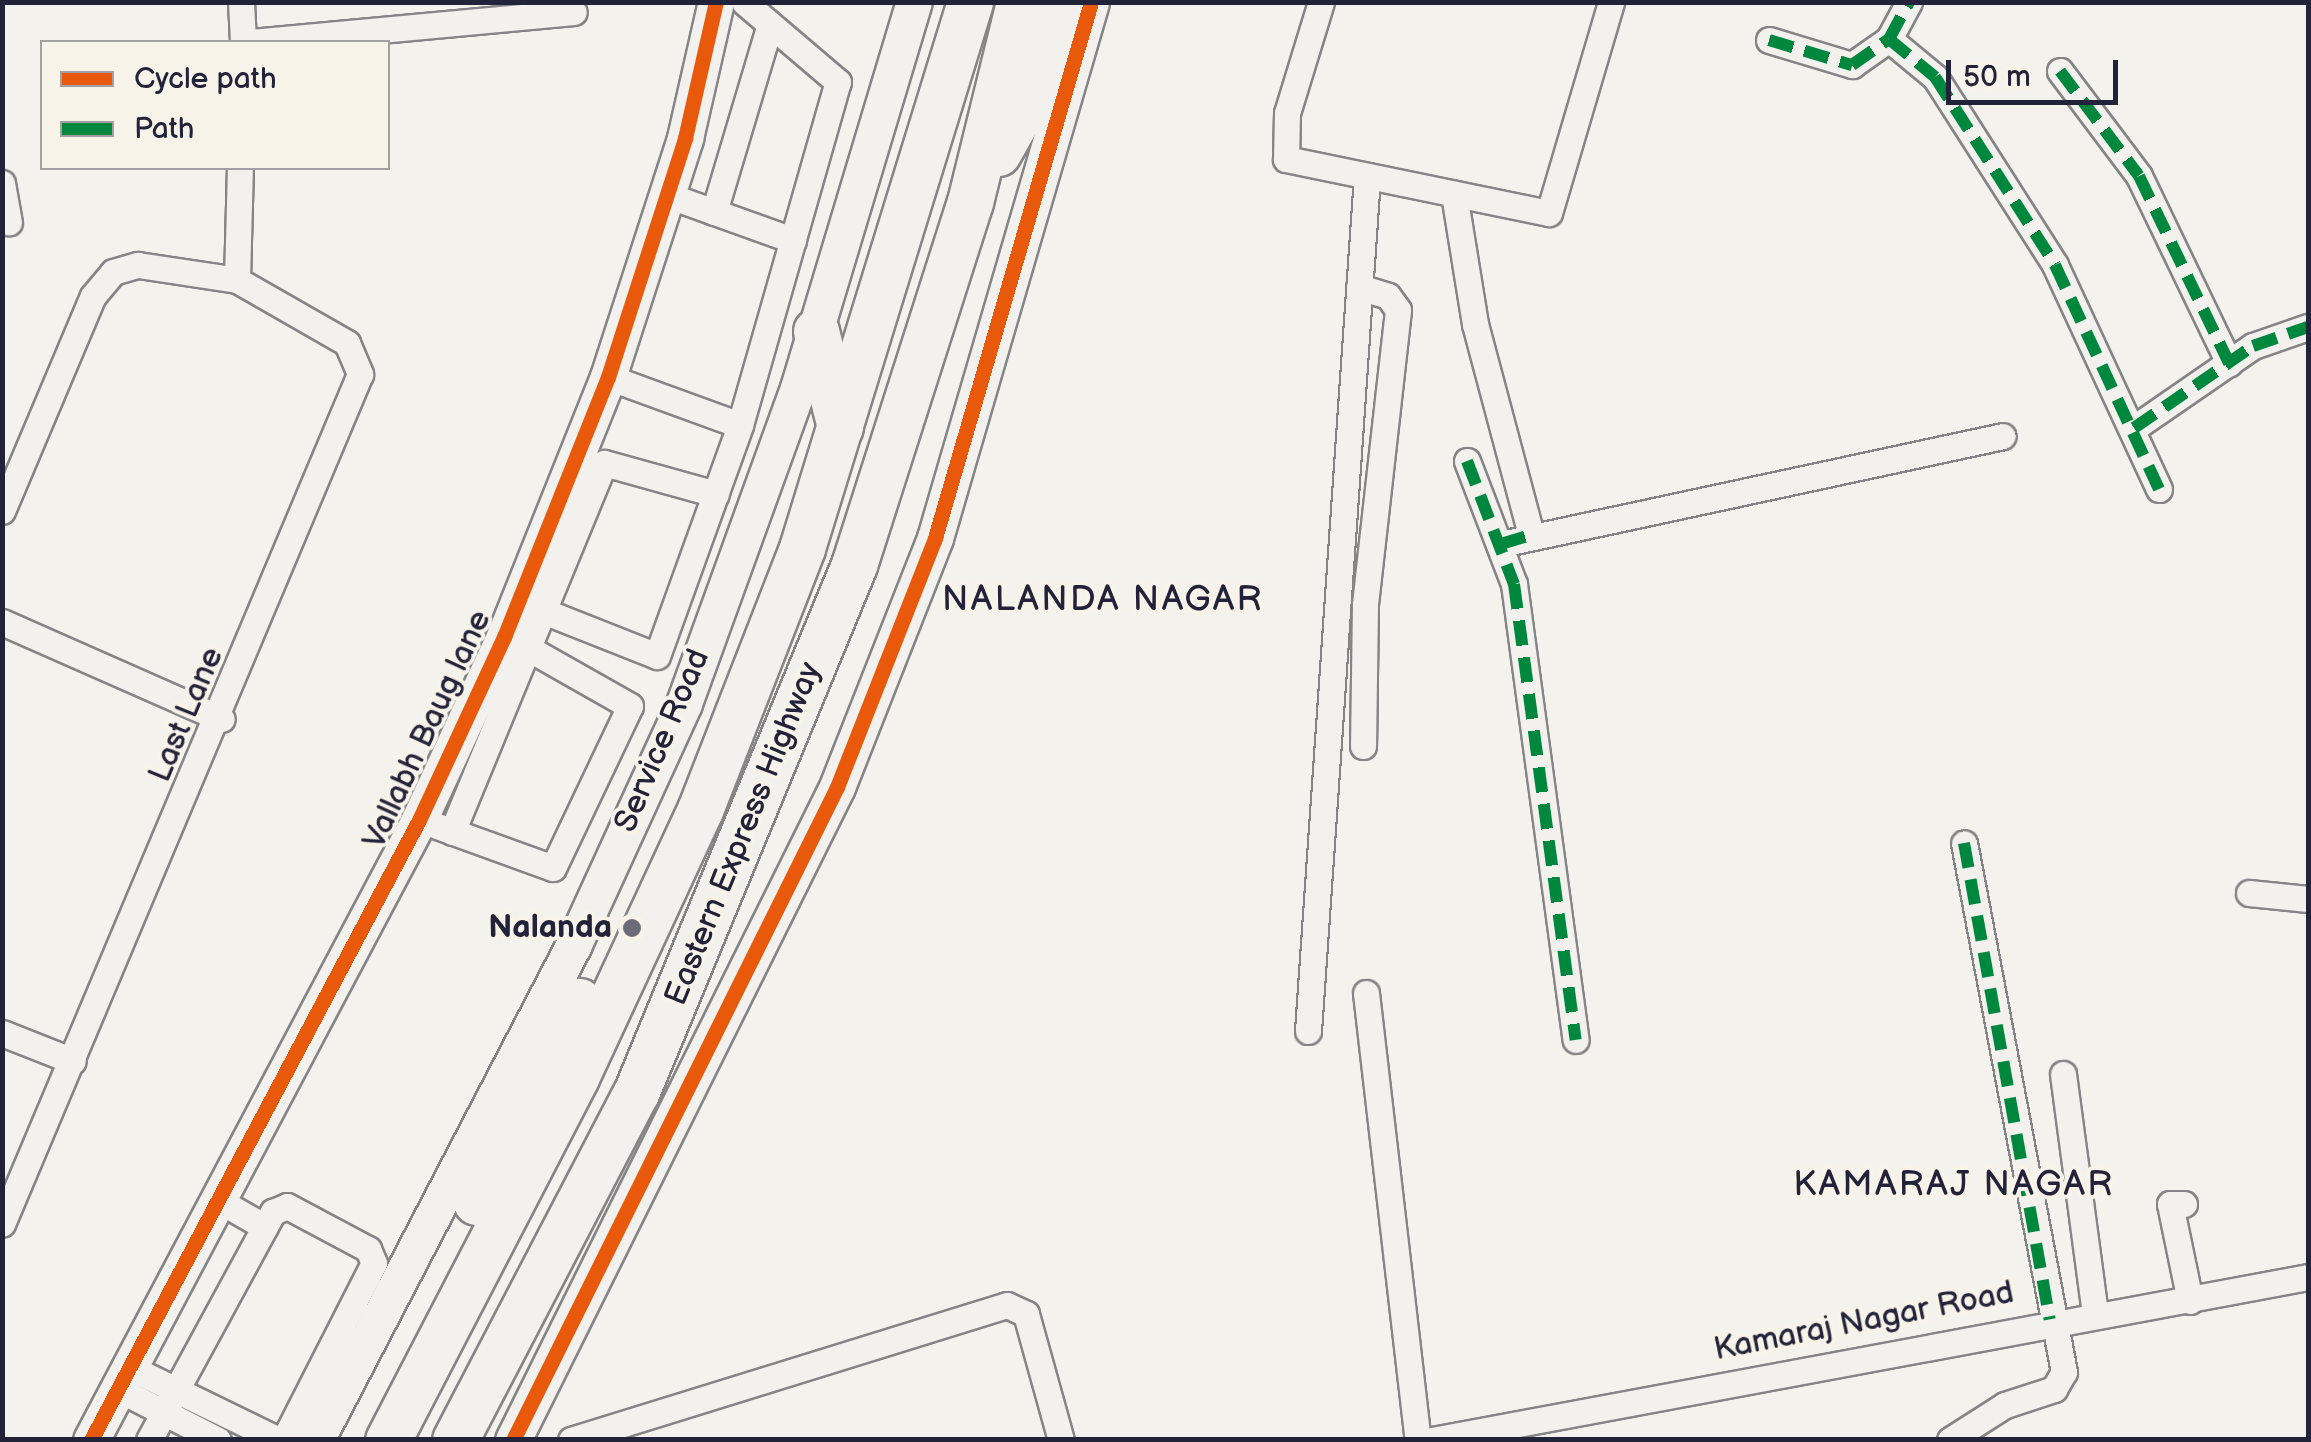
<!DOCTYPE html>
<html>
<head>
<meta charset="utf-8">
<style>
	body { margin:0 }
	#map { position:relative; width:2311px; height:1442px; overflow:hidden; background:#f4f2ec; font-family:"Balsamiq Sans",sans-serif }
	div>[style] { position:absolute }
	.roads { filter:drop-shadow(2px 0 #858486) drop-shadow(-2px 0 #858486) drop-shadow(0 2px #858486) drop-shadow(0 -2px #858486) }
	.street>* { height:25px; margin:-12.5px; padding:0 12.5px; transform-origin:12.5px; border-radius:12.5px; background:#f2f1ed }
	.secondary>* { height:35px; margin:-17.5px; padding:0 17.5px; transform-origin:17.5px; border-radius:17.5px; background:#f2f1ed }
	.highway>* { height:45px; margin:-22.5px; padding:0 22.5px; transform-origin:22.5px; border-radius:22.5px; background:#f2f1ed }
	.quiet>* { height:12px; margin-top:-6px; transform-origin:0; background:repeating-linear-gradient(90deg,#00873e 0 25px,transparent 0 37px) }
	.cycleway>* { height:15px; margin:-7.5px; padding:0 7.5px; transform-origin:7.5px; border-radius:7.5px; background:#e8590c }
	.dots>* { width:28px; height:28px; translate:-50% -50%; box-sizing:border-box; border:5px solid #f7f3e8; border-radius:50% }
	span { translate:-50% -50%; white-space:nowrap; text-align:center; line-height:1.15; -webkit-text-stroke:8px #f7f3e8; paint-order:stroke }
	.street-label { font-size:32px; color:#22223b }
	.poi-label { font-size:32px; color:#22223b; font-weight:700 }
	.right { translate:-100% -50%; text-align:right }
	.neighbourhood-label { font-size:35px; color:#22223b; letter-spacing:2.5px }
	.frame { position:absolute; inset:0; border:5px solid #22223b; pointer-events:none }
	.legend { position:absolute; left:40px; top:40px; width:350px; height:130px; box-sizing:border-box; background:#f7f3e8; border:2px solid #a29fa3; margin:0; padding:12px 18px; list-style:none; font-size:30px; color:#22223b }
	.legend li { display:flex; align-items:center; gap:20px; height:50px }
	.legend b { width:50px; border:2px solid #a29fa3 }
	.scale { position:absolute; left:1946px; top:60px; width:172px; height:45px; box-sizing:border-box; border:5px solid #22223b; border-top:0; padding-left:12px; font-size:30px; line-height:35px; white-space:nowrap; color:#22223b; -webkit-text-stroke:8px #f7f3e8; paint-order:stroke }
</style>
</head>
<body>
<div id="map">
	<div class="roads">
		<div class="street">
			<i style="left:241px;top:2px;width:40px;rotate:87.1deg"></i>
			<i style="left:1321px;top:2px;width:116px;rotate:107deg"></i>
			<i style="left:1287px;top:113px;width:46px;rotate:91.2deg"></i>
			<i style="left:1286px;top:159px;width:268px;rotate:11.6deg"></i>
			<i style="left:1549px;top:213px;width:220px;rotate:-73.6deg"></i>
			<i style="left:1889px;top:39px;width:42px;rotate:-61.6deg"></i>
			<i style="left:1769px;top:40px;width:87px;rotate:16.8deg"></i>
			<i style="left:1852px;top:65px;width:45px;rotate:-35.1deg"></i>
			<i style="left:1889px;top:39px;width:60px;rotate:39.6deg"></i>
			<i style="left:1935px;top:77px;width:223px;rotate:57.4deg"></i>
			<i style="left:2055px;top:265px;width:247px;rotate:65.1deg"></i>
			<i style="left:251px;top:42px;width:324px;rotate:-5.3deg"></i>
			<i style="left:2060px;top:71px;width:131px;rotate:53deg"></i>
			<i style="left:2139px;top:176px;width:208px;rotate:64.3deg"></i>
			<i style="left:2px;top:183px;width:40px;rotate:80deg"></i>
			<i style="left:1454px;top:194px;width:132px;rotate:80.8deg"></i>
			<i style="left:1475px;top:324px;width:218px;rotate:75.1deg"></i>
			<i style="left:667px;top:195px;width:134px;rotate:19.7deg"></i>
			<i style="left:714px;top:212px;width:196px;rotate:-73.4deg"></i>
			<i style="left:237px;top:280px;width:112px;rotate:-88.5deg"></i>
			<i style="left:1359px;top:287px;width:30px;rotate:17deg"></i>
			<i style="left:1388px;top:296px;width:17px;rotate:54deg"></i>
			<i style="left:1398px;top:310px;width:297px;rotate:96.4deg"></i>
			<i style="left:1365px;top:605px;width:141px;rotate:90.8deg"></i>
			<i style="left:608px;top:377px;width:140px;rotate:20deg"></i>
			<i style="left:2134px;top:428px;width:145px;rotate:-34.6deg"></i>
			<i style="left:2253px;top:346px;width:58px;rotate:-19.1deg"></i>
			<i style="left:1467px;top:461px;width:132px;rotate:69.1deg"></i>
			<i style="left:1514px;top:584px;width:460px;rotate:82.3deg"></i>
			<i style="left:2px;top:511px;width:233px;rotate:-67.1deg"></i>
			<i style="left:93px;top:296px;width:31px;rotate:-50deg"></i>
			<i style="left:113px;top:272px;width:26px;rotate:-16deg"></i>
			<i style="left:138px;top:265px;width:100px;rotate:8.6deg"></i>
			<i style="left:237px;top:280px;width:127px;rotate:29.8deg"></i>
			<i style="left:347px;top:343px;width:34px;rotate:67deg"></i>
			<i style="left:360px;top:374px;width:922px;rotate:112.84deg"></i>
			<i style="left:1501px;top:544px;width:513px;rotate:-12.14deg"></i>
			<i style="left:518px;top:601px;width:149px;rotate:21.6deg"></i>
			<i style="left:657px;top:656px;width:245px;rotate:-70.2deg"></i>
			<i style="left:740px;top:425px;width:357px;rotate:-74.1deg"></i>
			<i style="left:838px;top:82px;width:123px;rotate:-139.6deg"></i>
			<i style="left:2px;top:622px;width:240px;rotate:23.8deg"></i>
			<i style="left:437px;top:826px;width:123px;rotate:19.9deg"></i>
			<i style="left:553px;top:868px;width:179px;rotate:-64.6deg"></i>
			<i style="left:630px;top:706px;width:130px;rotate:-150.5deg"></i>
			<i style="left:452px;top:832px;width:399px;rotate:-67.6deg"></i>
			<i style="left:604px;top:463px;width:116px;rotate:15.5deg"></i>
			<i style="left:2249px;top:893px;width:59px;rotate:5.8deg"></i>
			<i style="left:1366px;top:993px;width:450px;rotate:83.4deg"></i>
			<i style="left:1308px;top:1031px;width:857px;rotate:-86.05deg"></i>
			<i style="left:2px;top:1033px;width:76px;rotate:21.5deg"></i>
			<i style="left:2063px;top:1074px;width:242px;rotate:82.4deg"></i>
			<i style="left:218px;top:1200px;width:54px;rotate:29.9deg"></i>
			<i style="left:2184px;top:1204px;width:14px;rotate:180deg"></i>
			<i style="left:2170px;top:1204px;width:99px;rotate:78.3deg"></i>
			<i style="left:129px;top:1367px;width:167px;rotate:26deg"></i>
			<i style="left:118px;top:1389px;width:112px;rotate:27deg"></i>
			<i style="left:149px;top:1440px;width:260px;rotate:-61.5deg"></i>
			<i style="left:273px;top:1212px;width:15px;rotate:-23deg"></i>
			<i style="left:287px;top:1206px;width:92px;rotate:28deg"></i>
			<i style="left:368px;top:1249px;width:15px;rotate:67deg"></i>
			<i style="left:374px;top:1263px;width:199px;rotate:117deg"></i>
			<i style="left:571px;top:1440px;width:456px;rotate:-17.2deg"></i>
			<i style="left:1007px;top:1305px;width:21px;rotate:25deg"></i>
			<i style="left:1026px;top:1314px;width:131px;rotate:74.5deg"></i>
			<i style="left:1432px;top:1440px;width:891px;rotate:-10.54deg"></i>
			<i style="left:1950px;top:1440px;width:65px;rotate:-32.5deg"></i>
			<i style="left:2005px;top:1405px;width:52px;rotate:-18.1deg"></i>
			<i style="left:2054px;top:1389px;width:20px;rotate:-60deg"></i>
			<i style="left:2064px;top:1372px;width:538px;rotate:-100.7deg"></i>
		</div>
		<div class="secondary">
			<i style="left:91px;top:1440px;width:701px;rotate:-62.12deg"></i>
			<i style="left:419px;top:820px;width:202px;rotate:-65.1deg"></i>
			<i style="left:504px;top:637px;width:280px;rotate:-68.2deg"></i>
			<i style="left:608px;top:377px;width:251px;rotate:-72.1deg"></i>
			<i style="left:685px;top:138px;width:139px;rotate:-77.2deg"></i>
			<i style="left:316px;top:1440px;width:557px;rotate:-62.51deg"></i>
			<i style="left:573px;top:946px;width:267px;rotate:-65.4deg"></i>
			<i style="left:684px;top:703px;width:335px;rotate:-70.1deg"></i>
			<i style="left:798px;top:388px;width:403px;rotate:-73.3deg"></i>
			<i style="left:513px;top:1440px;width:729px;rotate:-63.61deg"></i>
			<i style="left:837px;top:787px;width:268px;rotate:-68.5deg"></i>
			<i style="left:935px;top:538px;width:558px;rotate:-73.77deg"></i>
		</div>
		<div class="highway">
			<i style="left:998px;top:153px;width:81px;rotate:-60.6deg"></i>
			<i style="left:1038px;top:82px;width:82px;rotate:-76deg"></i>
			<i style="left:816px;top:331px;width:99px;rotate:76deg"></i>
			<i style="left:476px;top:1202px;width:226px;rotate:-62.9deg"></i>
			<i style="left:388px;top:1440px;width:409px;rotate:-62.6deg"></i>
			<i style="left:576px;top:1077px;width:294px;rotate:-65.1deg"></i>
			<i style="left:700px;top:810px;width:281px;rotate:-68.7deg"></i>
			<i style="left:802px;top:548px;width:571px;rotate:-72.9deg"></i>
			<i style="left:455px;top:1440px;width:391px;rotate:-62.5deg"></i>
			<i style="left:636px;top:1093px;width:571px;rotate:-67.57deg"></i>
			<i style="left:854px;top:565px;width:381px;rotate:-72.3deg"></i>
			<i style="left:970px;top:202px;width:206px;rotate:-76.2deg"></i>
		</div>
	</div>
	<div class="quiet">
		<i style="left:1889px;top:39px;width:42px;rotate:-61.6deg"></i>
		<i style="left:1769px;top:40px;width:87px;rotate:16.8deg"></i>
		<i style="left:1852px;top:65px;width:45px;rotate:-35.1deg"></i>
		<i style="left:1889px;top:39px;width:60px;rotate:39.6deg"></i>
		<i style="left:1935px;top:77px;width:223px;rotate:57.4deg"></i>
		<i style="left:2055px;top:265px;width:247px;rotate:65.1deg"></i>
		<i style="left:2060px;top:71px;width:131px;rotate:53deg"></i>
		<i style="left:2139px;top:176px;width:208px;rotate:64.3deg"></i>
		<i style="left:2134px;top:428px;width:145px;rotate:-34.6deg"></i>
		<i style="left:2253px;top:346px;width:58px;rotate:-19.1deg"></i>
		<i style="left:1467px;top:461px;width:132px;rotate:69.1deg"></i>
		<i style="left:1514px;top:584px;width:460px;rotate:82.3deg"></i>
		<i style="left:1501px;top:544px;width:31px;rotate:-17deg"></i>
		<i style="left:1964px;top:843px;width:484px;rotate:79.8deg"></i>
	</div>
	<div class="cycleway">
		<i style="left:91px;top:1440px;width:701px;rotate:-62.12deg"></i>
		<i style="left:419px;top:820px;width:202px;rotate:-65.1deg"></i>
		<i style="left:504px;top:637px;width:280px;rotate:-68.2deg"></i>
		<i style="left:608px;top:377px;width:251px;rotate:-72.1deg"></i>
		<i style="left:685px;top:138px;width:139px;rotate:-77.2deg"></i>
		<i style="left:513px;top:1440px;width:729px;rotate:-63.61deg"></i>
		<i style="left:837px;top:787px;width:268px;rotate:-68.5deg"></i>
		<i style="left:935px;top:538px;width:558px;rotate:-73.77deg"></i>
	</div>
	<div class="dots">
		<i style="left:632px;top:928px;background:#6c6b79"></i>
	</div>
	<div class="street-label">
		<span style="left:187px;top:715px;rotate:-67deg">Last Lane</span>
		<span style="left:428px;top:730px;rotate:-65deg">Vallabh Baug lane</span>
		<span style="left:663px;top:741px;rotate:-67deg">Service Road</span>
		<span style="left:744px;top:834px;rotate:-68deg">Eastern Express Highway</span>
		<span style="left:1864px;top:1322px;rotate:-11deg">Kamaraj Nagar Road</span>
	</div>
	<div class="poi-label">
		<span class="right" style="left:612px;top:928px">Nalanda</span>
	</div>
	<div class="neighbourhood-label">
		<span style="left:1103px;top:600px">NALANDA NAGAR</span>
		<span style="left:1954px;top:1185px">KAMARAJ NAGAR</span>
	</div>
	<div class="frame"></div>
	<ul class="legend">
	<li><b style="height:12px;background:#e8590c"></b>Cycle path</li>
	<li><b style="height:12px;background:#00873e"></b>Path</li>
	</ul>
	<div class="scale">50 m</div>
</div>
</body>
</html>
